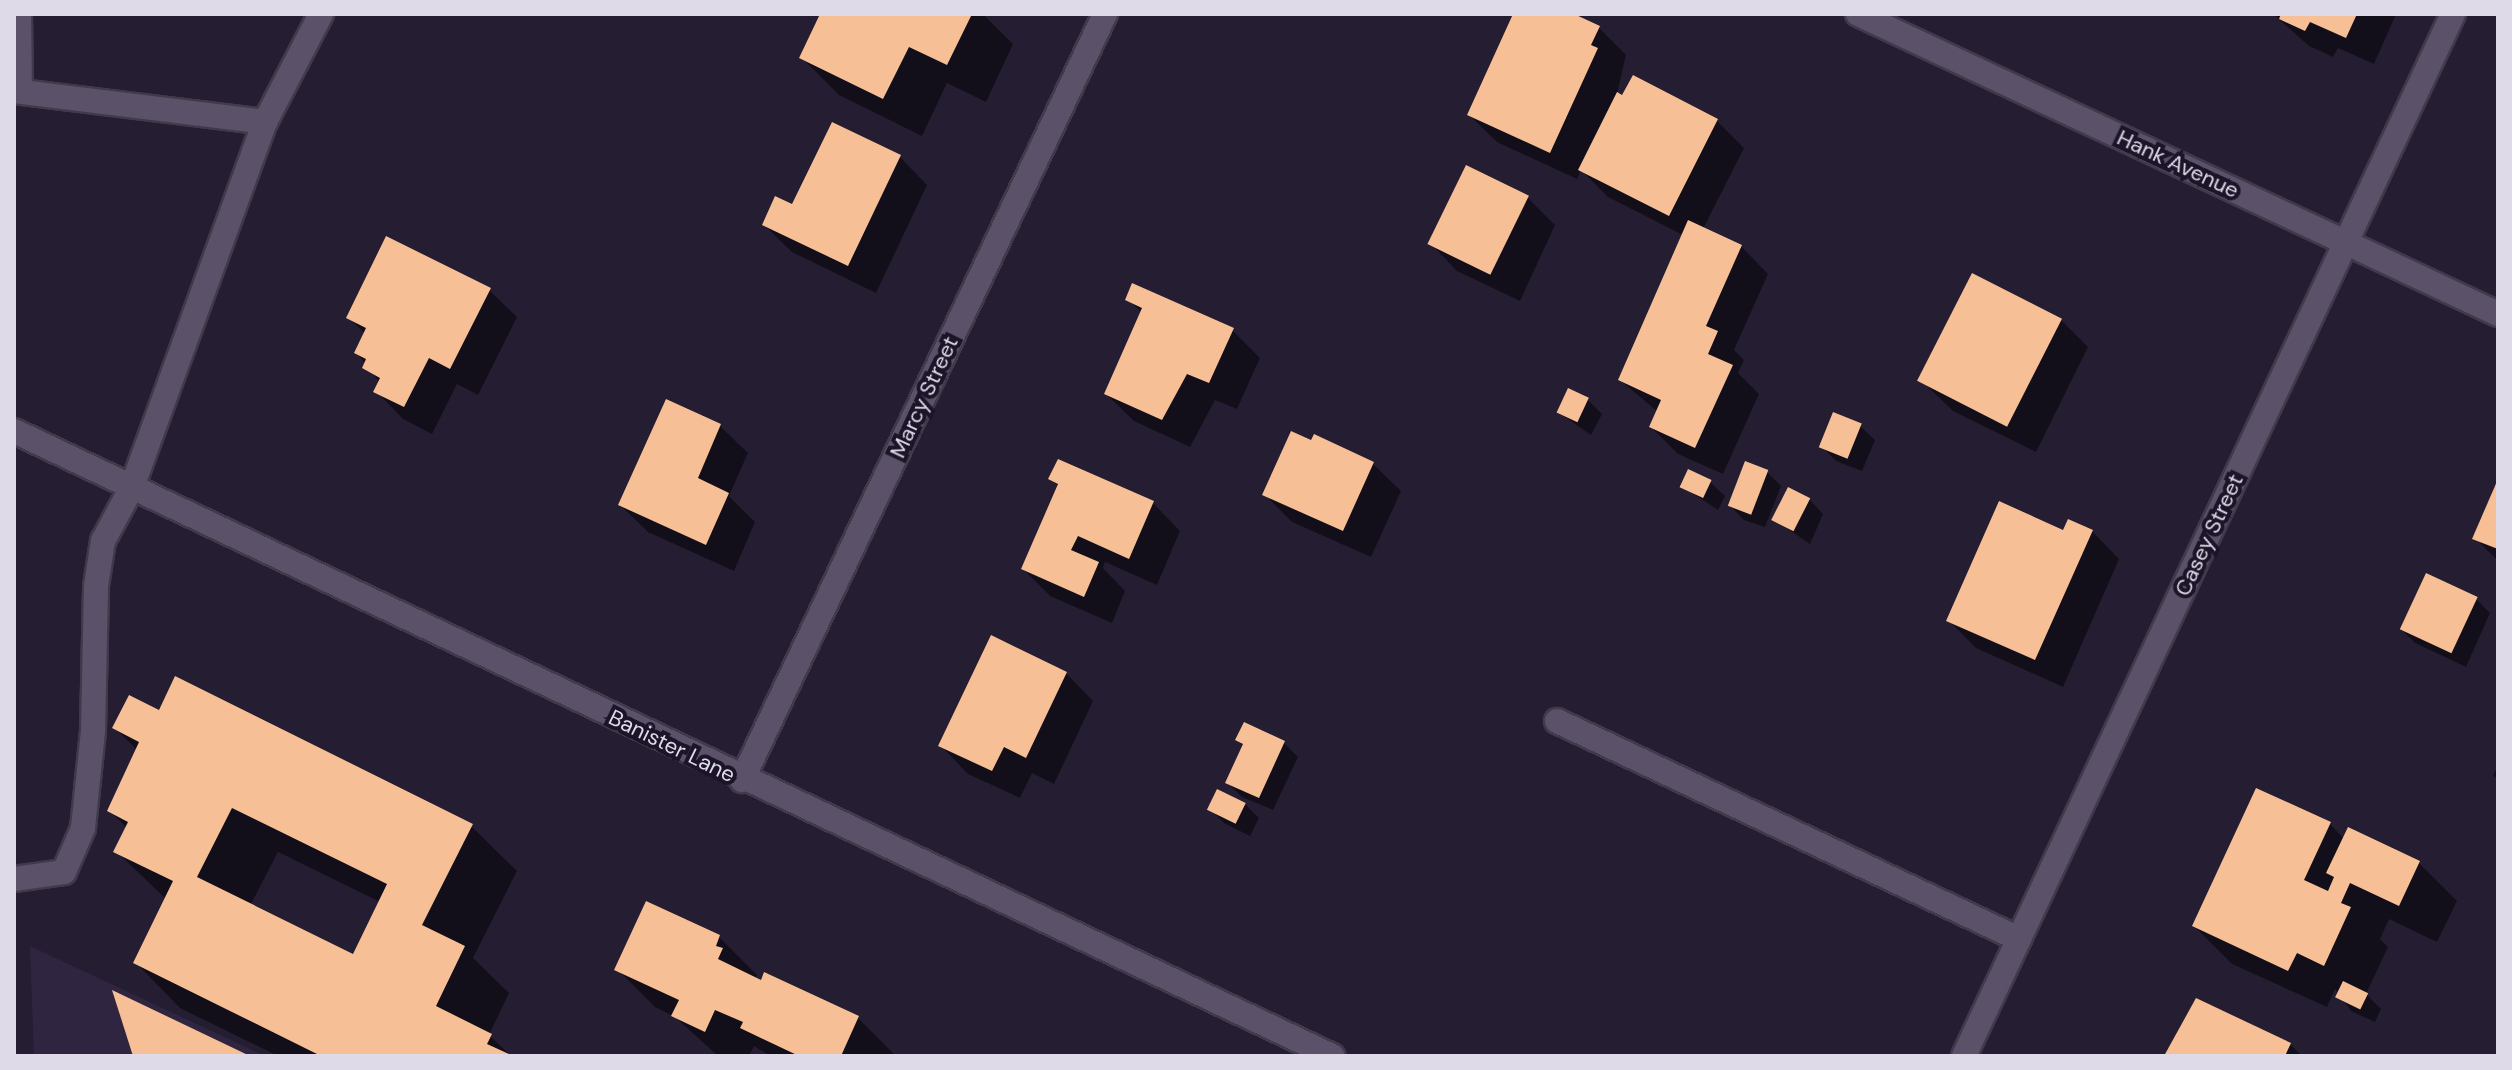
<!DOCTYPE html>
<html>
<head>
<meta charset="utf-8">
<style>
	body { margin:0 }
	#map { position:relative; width:2512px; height:1070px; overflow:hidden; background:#251d32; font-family:"DM Sans",sans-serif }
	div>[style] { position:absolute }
	.built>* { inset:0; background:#2f2540 }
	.shadow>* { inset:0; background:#0007 }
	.building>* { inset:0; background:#f6bf95; transform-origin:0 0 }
	.roads { filter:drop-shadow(2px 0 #413a4b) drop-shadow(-2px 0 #413a4b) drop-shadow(0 2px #413a4b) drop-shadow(0 -2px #413a4b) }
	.service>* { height:24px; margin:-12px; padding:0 12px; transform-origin:12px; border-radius:12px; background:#5b526a }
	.minor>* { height:24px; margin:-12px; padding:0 12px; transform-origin:12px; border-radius:12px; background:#5b526a }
	.tertiary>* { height:24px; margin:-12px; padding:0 12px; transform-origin:12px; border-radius:12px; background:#5b526a }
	span { translate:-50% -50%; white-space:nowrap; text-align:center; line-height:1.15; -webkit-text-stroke:8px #1c1428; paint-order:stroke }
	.street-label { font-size:22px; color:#dedae8 }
	.frame { position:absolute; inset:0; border:16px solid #dedae8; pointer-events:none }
</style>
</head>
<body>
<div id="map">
	<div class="built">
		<i style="clip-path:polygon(30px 946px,265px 1056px,34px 1056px)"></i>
	</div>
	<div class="shadow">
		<i style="clip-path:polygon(822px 14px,983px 14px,1013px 44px,986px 102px,947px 83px,922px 136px,839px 95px,801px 57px)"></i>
		<i style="clip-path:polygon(1516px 14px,1569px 14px,1599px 28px,1626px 55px,1617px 94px,1716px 120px,1744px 148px,1703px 229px,1741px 246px,1768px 274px,1734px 350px,1744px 360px,1738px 373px,1759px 394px,1723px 474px,1678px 454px,1651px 427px,1658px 412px,1620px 380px,1683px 235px,1608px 197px,1581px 170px,1577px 179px,1497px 142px,1469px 115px)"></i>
		<i style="clip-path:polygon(2273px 14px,2396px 14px,2374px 64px,2338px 48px,2333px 57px,2309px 46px)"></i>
		<i style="clip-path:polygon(900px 157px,927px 185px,876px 293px,792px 252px,764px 225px)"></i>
		<i style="clip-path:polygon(1528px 198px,1555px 225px,1520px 301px,1457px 271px,1430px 243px)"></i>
		<i style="clip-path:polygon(489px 290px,517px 317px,478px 395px,457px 384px,432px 434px,403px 419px,376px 391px,380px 383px,356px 352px,365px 334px,348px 317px)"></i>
		<i style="clip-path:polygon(1128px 299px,1232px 330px,1260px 358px,1237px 409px,1215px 400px,1190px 447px,1134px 421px,1106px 394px,1142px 313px)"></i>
		<i style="clip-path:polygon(2060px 319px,2088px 347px,2036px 452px,1953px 411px,1925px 384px)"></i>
		<i style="clip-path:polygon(1588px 400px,1602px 414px,1591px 435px,1558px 412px)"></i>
		<i style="clip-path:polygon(720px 426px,748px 453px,729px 496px,755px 522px,734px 571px,648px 532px,620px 505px)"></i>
		<i style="clip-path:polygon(1860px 426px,1875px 440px,1862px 471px,1836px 461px,1822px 447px)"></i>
		<i style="clip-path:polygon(1315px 437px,1373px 464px,1401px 491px,1371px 557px,1292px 522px,1264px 494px)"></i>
		<i style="clip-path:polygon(1746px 463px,1767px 472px,1781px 486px,1765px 527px,1744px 520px,1730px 506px)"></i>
		<i style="clip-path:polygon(1051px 479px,1153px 503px,1180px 531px,1157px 585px,1105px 562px,1103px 568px,1125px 591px,1112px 623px,1050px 596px,1023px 569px,1059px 487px)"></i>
		<i style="clip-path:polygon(1710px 482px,1725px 496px,1718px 510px,1682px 486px)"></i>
		<i style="clip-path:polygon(2498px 484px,2498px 561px,2475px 538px)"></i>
		<i style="clip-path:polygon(1809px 499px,1823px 514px,1810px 544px,1775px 520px)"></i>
		<i style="clip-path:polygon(2092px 531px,2119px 559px,2063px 687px,1976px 648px,1949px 621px,2064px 533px)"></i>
		<i style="clip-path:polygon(2476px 599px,2490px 613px,2466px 667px,2415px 643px,2401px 629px)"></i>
		<i style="clip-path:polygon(1066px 673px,1093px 701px,1054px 784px,1032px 773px,1020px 798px,968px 774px,941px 746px)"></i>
		<i style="clip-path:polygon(evenodd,160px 712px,471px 826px,517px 871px,473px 958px,509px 993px,489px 1035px,511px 1056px,278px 1056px,180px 1008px,135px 962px,166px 899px,116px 851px,127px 828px,110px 811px,137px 750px,115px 728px,160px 712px,278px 852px,380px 902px,354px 957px,250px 906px,278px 852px)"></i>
		<i style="clip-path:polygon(1237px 740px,1284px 743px,1298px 757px,1273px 810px,1242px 797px,1228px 783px,1244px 746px)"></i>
		<i style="clip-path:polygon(2498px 766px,2498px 780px,2493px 775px)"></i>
		<i style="clip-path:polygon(1245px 804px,1259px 818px,1250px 836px,1224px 823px,1210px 809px)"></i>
		<i style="clip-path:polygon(2330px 824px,2344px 839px,2419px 863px,2457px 901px,2437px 942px,2389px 919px,2380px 939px,2388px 947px,2366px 994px,2381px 1009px,2375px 1022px,2351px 1011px,2335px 989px,2327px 1007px,2232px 964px,2194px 926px)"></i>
		<i style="clip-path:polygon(719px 937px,757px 975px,755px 979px,858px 1018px,896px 1056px,770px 1056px,754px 1046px,749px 1056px,718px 1056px,675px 1017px,655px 1007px,617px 969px)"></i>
		<i style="clip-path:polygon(2290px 1044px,2302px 1056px,2169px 1056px)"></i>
	</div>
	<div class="building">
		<i style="clip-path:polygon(820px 14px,972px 14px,947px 65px,909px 47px,883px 99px,799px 58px)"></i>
		<i style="clip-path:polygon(1513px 14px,1574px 14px,1600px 26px,1591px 45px,1598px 48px,1550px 153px,1467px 115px)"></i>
		<i style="clip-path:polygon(2281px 14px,2357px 14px,2346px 38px,2310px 22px,2305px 31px,2279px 19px)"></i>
		<i style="clip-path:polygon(1633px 75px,1718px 119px,1669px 216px,1578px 170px,1617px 92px,1622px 95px)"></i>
		<i style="clip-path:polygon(832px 122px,901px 155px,848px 266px,762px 225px,775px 196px,792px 204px)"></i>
		<i style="left:1466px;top:165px;width:70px;height:88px;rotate:26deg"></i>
		<i style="clip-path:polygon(1688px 220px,1742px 245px,1706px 326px,1718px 331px,1708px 354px,1733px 365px,1695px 448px,1649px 427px,1661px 400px,1618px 380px)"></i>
		<i style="clip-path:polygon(386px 236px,491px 288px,450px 369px,429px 358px,404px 407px,373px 392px,380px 378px,362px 368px,366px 359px,354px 353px,366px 328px,346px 318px)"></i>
		<i style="left:1972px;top:273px;width:101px;height:121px;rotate:27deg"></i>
		<i style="clip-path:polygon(1132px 283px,1234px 328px,1209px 383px,1187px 374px,1162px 420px,1104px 394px,1142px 308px,1125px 300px)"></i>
		<i style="left:1568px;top:388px;width:23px;height:27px;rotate:25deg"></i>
		<i style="clip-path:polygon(666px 399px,721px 424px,698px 478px,729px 493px,706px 545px,618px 505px)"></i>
		<i style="left:1833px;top:412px;width:31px;height:38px;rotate:22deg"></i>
		<i style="clip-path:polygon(1291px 431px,1311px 440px,1314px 434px,1374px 462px,1343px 531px,1262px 495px)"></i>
		<i style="clip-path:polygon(1058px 459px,1154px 501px,1129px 559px,1078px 536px,1071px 550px,1099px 562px,1084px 597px,1021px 569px,1058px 484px,1048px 479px)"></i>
		<i style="left:1745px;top:461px;width:25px;height:48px;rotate:21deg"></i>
		<i style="left:1688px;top:469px;width:26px;height:20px;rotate:25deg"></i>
		<i style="clip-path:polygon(2498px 479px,2498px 549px,2472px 539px)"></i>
		<i style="left:1788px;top:487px;width:25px;height:37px;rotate:27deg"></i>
		<i style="clip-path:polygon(1999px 501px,2063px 530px,2068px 519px,2093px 530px,2035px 660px,1946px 621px)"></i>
		<i style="left:2426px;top:573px;width:57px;height:62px;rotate:25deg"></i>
		<i style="clip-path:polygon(991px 635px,1067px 672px,1026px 758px,1004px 747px,992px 771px,938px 746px)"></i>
		<i style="clip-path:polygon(evenodd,175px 676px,473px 824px,422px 925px,465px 946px,436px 1006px,492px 1034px,487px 1044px,513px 1056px,321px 1056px,133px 963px,173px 881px,113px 852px,128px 822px,107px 811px,139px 742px,112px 728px,129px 695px,159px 710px,175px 676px,232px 808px,387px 884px,353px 954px,197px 877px,232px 808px)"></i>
		<i style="clip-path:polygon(1244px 722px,1285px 741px,1259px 798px,1225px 783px,1243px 744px,1235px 740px)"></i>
		<i style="clip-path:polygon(2256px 788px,2331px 822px,2304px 880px,2328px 891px,2334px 877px,2326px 873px,2348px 827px,2420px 861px,2399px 906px,2350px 883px,2341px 903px,2351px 907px,2324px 966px,2297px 953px,2288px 971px,2192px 926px)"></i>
		<i style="left:1217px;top:789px;width:32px;height:23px;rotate:26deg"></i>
		<i style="clip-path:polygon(646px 901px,720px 935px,716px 946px,723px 948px,718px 959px,761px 980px,764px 972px,859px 1016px,841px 1056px,799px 1056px,740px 1028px,743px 1022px,715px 1010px,705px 1032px,671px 1016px,679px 1000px,614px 970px)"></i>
		<i style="left:2343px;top:981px;width:28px;height:18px;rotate:26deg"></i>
		<i style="clip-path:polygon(112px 990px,250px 1056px,133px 1056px)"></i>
		<i style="clip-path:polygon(2196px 998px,2291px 1043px,2285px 1056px,2164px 1056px)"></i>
	</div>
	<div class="roads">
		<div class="service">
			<i style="left:19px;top:14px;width:77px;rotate:89.3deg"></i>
			<i style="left:14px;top:91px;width:253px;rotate:7deg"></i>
			<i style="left:265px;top:122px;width:122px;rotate:-62.6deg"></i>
			<i style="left:1557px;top:721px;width:511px;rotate:25.26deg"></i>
			<i style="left:14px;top:879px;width:50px;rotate:-8deg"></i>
			<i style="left:64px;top:872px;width:48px;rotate:-66.6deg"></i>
			<i style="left:83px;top:828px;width:98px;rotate:-84.1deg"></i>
			<i style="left:93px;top:731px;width:145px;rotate:-88.8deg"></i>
			<i style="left:96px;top:586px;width:46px;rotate:-81.2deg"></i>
			<i style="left:103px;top:541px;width:61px;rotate:-61.8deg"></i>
			<i style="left:132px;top:487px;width:388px;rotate:-70deg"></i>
		</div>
		<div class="minor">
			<i style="left:1858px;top:14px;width:707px;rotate:25.11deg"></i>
			<i style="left:742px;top:780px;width:848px;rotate:-64.64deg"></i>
			<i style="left:1964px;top:1056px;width:1151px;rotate:-64.86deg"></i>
		</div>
		<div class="tertiary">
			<i style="left:14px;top:431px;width:1459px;rotate:25.37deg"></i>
		</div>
	</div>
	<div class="street-label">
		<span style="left:2178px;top:164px;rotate:25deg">Hank Avenue</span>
		<span style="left:924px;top:397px;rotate:-65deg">Marcy Street</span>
		<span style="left:2209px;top:535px;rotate:-65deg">Casey Street</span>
		<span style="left:672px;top:746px;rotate:26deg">Banister Lane</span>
	</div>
	<div class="frame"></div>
</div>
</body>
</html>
